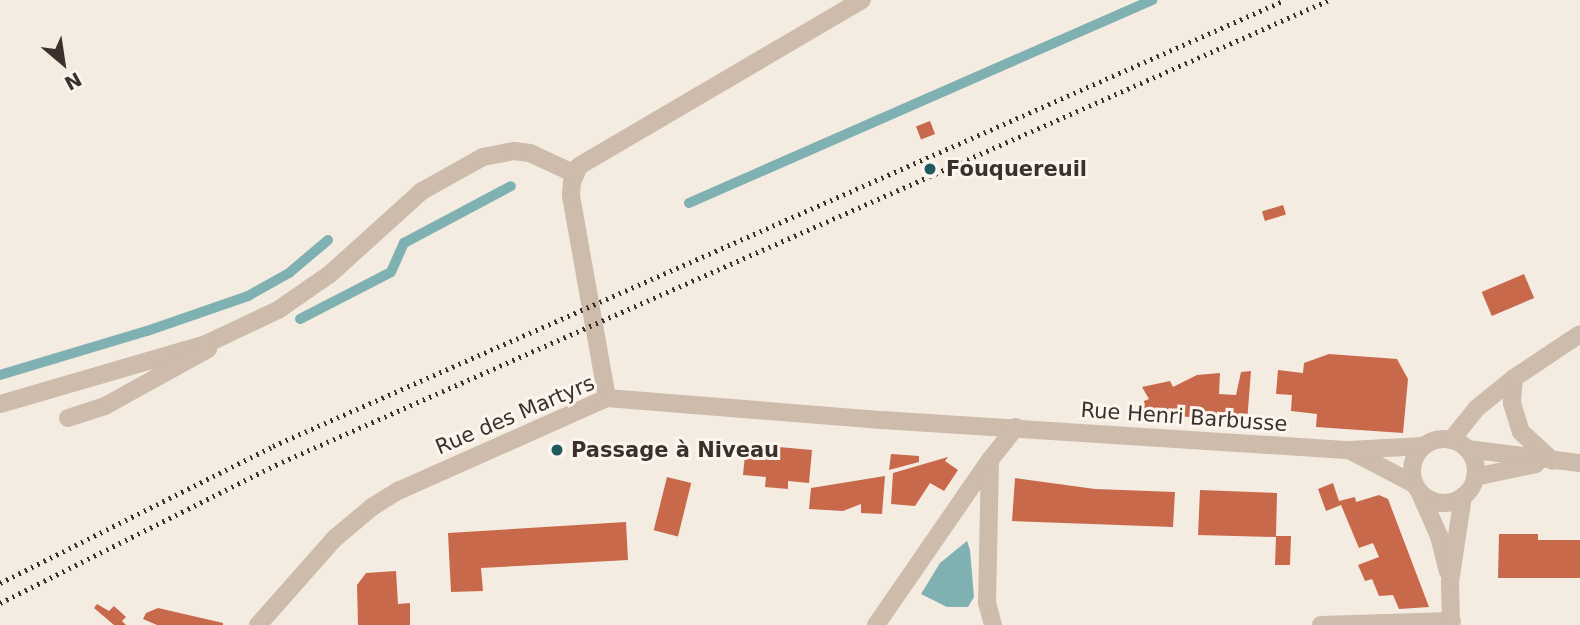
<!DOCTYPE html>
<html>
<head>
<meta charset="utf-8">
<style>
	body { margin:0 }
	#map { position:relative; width:1580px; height:625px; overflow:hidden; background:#f4ebe1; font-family:"DejaVu Sans",sans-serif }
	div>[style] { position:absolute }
	.water>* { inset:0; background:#7fb0b2 }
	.stream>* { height:10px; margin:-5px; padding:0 5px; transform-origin:5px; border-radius:5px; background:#7fb0b2 }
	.building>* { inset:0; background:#c8694b; transform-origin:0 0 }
	.minor>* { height:18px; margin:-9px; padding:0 9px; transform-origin:9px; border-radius:9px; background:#cdbbac }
	.minor>.ring { margin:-9px; padding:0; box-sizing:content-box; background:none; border:18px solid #cdbbac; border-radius:50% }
	.rail>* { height:5px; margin-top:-2.5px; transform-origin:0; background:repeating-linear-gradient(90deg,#3b302b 0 2px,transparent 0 7px) }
	.dots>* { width:19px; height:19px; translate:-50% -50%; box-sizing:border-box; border:4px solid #fbf5ee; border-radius:50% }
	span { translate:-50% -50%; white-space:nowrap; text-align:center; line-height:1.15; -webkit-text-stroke:6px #fbf5ee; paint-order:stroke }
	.poi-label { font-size:21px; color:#3b302b; font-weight:700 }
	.left { translate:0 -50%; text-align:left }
	.street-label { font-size:21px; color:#3b302b }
	.north { position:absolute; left:28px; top:28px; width:70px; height:70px; -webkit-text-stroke:5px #fbf5ee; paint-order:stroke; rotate:151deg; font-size:19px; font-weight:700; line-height:28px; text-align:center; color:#3b302b }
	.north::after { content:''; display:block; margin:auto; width:24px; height:32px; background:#3b302b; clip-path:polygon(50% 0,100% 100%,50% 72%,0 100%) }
</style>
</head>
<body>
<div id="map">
	<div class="water">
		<i style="clip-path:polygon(967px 541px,970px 550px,974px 597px,968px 607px,947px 607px,921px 594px,940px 563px)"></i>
	</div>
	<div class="stream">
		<i style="left:689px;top:203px;width:506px;rotate:-23.67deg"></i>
		<i style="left:300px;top:319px;width:102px;rotate:-27.3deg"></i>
		<i style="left:391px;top:272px;width:32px;rotate:-66deg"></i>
		<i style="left:404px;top:243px;width:121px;rotate:-28deg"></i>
		<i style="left:0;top:375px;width:153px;rotate:-16.7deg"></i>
		<i style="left:147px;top:331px;width:107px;rotate:-19.1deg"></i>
		<i style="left:248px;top:296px;width:47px;rotate:-29.3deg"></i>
		<i style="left:289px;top:273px;width:51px;rotate:-40.2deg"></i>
	</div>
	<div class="building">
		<i style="left:930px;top:121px;width:14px;height:15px;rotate:69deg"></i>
		<i style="left:1283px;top:205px;width:10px;height:22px;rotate:73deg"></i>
		<i style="left:1524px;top:274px;width:26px;height:46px;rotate:67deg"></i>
		<i style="clip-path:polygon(1329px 354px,1397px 359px,1408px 379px,1403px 433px,1316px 427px,1317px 414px,1291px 411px,1292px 395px,1276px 394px,1278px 370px,1303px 373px,1304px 363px)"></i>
		<i style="clip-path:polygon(1251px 371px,1247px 422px,1143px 413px,1144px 401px,1149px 399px,1142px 387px,1170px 381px,1173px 387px,1197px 375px,1220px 373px,1219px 394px,1236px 395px,1241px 372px)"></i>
		<i style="clip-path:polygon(746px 444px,812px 450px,809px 483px,788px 481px,788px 489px,765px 487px,766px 477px,743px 475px)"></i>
		<i style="clip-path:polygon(891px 454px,919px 456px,919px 462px,889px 470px)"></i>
		<i style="clip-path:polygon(948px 457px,945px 461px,958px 470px,944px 491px,930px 483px,915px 506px,891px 504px,893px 473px)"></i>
		<i style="clip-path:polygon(885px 476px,882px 514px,861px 513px,861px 504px,843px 511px,809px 509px,811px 488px)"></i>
		<i style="left:667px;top:477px;width:25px;height:55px;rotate:14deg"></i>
		<i style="clip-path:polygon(1015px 478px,1095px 489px,1175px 492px,1173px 527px,1012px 521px)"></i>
		<i style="clip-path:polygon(1333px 483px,1339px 501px,1355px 497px,1356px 502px,1379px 495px,1388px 499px,1429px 607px,1399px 609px,1393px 595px,1379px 596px,1372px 579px,1365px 581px,1358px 565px,1379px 557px,1373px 543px,1359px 548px,1341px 505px,1326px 511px,1318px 489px)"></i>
		<i style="clip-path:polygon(1200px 490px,1277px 493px,1276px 536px,1291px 536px,1290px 565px,1275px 565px,1276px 537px,1198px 535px)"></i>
		<i style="clip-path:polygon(626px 522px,628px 560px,481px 568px,483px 591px,451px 592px,448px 533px)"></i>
		<i style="clip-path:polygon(1499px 534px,1538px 534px,1538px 540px,1580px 540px,1580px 578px,1498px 578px)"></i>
		<i style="clip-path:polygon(396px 571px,398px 604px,410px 603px,410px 625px,358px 625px,357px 585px,366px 573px)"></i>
		<i style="clip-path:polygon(97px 604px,109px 611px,114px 606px,126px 617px,122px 621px,126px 625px,114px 625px,94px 608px)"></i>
		<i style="clip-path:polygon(158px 608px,223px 623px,223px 625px,157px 625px,143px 619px,146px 613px)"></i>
	</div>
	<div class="minor">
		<i style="left:1514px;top:378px;width:25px;rotate:95deg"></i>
		<i style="left:1512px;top:403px;width:30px;rotate:73deg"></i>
		<i style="left:1521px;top:432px;width:43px;rotate:42.2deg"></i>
		<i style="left:607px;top:398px;width:206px;rotate:-100.1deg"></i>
		<i style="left:571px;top:195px;width:13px;rotate:-86deg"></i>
		<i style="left:572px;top:182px;width:17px;rotate:-66deg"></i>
		<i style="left:579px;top:166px;width:328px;rotate:-30.4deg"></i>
		<i style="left:0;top:404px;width:215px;rotate:-16.2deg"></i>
		<i style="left:206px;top:344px;width:80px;rotate:-25.3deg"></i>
		<i style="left:278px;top:310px;width:63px;rotate:-34.7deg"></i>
		<i style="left:330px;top:274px;width:124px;rotate:-42.1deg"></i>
		<i style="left:422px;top:191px;width:70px;rotate:-29.1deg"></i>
		<i style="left:483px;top:157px;width:32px;rotate:-11deg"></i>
		<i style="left:514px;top:151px;width:16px;rotate:7deg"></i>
		<i style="left:530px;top:153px;width:50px;rotate:25deg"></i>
		<i style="left:68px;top:418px;width:39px;rotate:-18deg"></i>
		<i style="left:105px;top:406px;width:118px;rotate:-29deg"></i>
		<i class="ring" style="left:1412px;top:439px;width:46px;height:46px"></i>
		<i style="left:1451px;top:440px;width:41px;rotate:-50.9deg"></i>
		<i style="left:1477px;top:408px;width:48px;rotate:-39deg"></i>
		<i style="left:1514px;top:378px;width:79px;rotate:-33.7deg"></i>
		<i style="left:1467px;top:449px;width:114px;rotate:7.1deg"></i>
		<i style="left:1349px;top:450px;width:73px;rotate:27.6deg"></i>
		<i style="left:1475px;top:477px;width:62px;rotate:-12deg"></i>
		<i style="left:1420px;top:493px;width:47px;rotate:66.2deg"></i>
		<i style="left:1439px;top:536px;width:37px;rotate:76deg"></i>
		<i style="left:258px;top:625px;width:115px;rotate:-48.5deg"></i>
		<i style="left:334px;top:539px;width:50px;rotate:-40.1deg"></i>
		<i style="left:372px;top:507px;width:31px;rotate:-32deg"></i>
		<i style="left:398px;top:491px;width:229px;rotate:-24deg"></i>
		<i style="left:607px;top:398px;width:276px;rotate:4.6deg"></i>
		<i style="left:882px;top:420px;width:468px;rotate:3.7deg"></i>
		<i style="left:1349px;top:450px;width:75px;rotate:-3.1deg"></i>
		<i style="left:876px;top:625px;width:201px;rotate:-55.4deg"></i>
		<i style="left:993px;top:625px;width:23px;rotate:-105deg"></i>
		<i style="left:987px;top:603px;width:143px;rotate:-88.8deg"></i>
		<i style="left:990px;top:460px;width:42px;rotate:-51.8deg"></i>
		<i style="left:1321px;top:625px;width:131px;rotate:-1.7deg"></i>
		<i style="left:1451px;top:625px;width:43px;rotate:-91.3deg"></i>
		<i style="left:1450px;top:582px;width:87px;rotate:-81.4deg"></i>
	</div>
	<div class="rail">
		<i style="left:0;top:583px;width:305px;rotate:-26.6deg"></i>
		<i style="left:273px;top:446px;width:1106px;rotate:-23.78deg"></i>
		<i style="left:0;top:603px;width:315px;rotate:-26.6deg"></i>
		<i style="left:282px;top:462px;width:1144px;rotate:-23.81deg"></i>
	</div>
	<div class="dots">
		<i style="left:930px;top:169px;background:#1f5a5e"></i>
		<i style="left:557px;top:450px;background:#1f5a5e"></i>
	</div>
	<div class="poi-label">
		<span class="left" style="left:946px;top:169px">Fouquereuil</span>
		<span class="left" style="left:571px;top:450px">Passage à Niveau</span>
	</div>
	<div class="street-label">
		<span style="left:515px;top:415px;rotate:-23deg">Rue des Martyrs</span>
		<span style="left:1184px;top:417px;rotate:4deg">Rue Henri Barbusse</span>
	</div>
	<div class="north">N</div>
</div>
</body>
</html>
